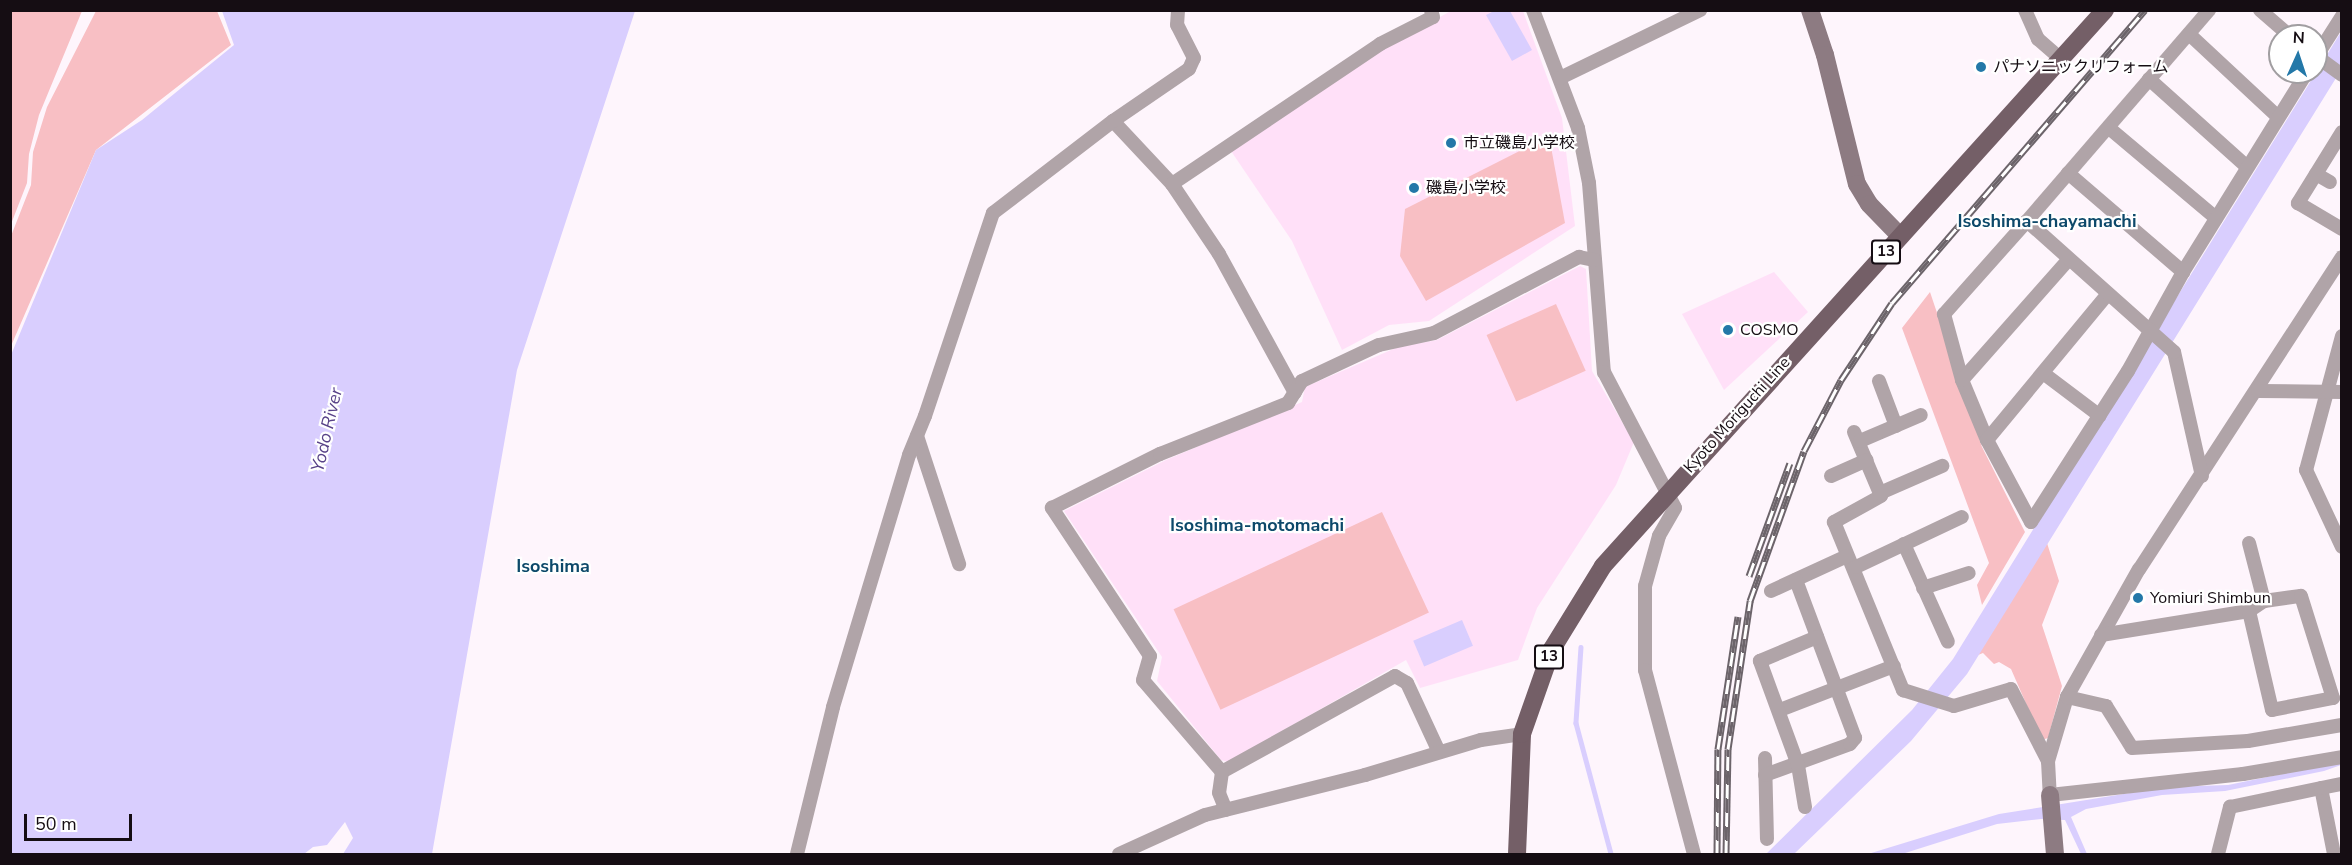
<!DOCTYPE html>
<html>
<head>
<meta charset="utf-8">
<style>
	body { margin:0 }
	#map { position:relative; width:2352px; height:865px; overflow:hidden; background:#fef5fc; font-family:"Nunito Sans","Noto Sans JP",sans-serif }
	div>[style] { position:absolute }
	.built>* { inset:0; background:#ffe0f8 }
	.green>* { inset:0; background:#f8bfc4; transform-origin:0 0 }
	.water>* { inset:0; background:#d9cefe; transform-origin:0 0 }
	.stream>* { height:4.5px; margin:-2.25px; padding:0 2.25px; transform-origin:2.25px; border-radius:2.25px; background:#d9cefe }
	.street>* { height:14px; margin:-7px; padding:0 7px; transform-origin:7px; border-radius:7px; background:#b0a4a8 }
	.secondary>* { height:18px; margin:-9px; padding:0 9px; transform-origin:9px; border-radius:9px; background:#8d7b82 }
	.primary>* { height:18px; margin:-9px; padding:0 9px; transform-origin:9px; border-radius:9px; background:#745f67 }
	.rail>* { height:7px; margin-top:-3.5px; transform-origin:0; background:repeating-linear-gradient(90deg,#fff 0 14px,#6c646a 0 28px); box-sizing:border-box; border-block:2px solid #6c646a }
	.dots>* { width:16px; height:16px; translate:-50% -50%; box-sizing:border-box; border:3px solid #fff; border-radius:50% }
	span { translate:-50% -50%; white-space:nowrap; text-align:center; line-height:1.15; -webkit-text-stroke:4.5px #fff; paint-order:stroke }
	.shield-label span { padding:2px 4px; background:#fff; border:2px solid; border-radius:4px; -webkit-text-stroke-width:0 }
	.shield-label { font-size:15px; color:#150d13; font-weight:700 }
	.poi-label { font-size:16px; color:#150d13 }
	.left { translate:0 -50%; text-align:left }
	.street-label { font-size:16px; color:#150d13 }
	.neighbourhood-label { font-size:18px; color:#0d496a; font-weight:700 }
	.water-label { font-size:18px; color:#584288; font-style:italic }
	.frame { position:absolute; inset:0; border:12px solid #150d13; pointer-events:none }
	.north { position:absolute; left:2268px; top:24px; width:60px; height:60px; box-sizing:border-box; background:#fff; border:2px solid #a19ea1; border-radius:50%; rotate:3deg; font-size:16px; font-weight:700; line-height:24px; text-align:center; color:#150d13 }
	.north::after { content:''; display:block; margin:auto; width:21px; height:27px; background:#2378a8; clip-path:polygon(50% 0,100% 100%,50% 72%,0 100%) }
	.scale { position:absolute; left:24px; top:814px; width:108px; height:27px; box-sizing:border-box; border:3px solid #150d13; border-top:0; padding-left:8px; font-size:18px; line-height:21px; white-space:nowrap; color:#150d13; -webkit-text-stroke:4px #fff; paint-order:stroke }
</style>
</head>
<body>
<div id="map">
	<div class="built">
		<i style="clip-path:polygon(1523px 11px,1562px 118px,1575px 226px,1429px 321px,1389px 325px,1342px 350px,1292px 241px,1231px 151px,1355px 64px,1449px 12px)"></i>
		<i style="clip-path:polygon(1580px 266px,1586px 269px,1592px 371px,1634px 442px,1616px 485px,1537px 608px,1518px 660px,1420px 688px,1406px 660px,1228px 762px,1221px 760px,1157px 681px,1162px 657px,1064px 511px,1166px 460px,1302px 402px,1305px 387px,1398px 347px,1437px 340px)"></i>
		<i style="clip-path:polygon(1774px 272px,1808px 312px,1724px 390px,1682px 314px)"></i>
	</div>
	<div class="green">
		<i style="clip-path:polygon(10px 11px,82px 11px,39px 115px,29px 154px,27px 183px,11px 224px)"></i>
		<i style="clip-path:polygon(96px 11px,217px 11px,231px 45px,96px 150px,11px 346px,11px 236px,31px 185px,33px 152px,47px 107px)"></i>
		<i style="clip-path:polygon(1549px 136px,1565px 223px,1426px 301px,1400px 256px,1405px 209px)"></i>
		<i style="clip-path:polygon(1930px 292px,1982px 447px,2025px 532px,1982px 605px,1977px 585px,1989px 563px,1902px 328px)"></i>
		<i style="left:1556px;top:304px;width:73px;height:76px;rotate:66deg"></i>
		<i style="left:1382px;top:512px;width:111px;height:230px;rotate:65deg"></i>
		<i style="clip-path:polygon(2047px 543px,2059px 581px,2042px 625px,2062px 686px,2048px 738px,2042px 740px,2011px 669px,1999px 662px,1994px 664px,1983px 653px,1978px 655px)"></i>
	</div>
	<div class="water">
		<i style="clip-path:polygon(222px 11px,635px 11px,517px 370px,432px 854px,343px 854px,353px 838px,345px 822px,327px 845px,313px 847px,304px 854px,11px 854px,11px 355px,96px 150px,142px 120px,234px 45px)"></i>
		<i style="clip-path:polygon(1494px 11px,1510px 11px,1532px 50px,1512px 61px,1486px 15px)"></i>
		<i style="clip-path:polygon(2341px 32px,2341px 70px,1967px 674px,1911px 741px,1794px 854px,1766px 854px,1912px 710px,1953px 659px)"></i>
		<i style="left:1462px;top:620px;width:28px;height:53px;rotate:67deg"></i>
		<i style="clip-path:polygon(2341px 762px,2341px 765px,2324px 771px,2225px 791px,2162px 795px,2086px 809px,2071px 817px,2087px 854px,2081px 854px,2065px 820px,2041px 819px,1997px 824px,1902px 854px,1868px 854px,1999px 814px,2167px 787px,2228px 785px)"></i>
	</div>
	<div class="stream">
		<i style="left:1581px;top:647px;width:76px;rotate:93.8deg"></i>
		<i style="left:1576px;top:723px;width:136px;rotate:75deg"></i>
	</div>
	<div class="street">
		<i style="left:1533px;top:10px;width:126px;rotate:69.1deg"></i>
		<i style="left:1578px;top:128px;width:56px;rotate:78.7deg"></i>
		<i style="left:1589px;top:183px;width:190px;rotate:85.5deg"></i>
		<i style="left:1604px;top:372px;width:153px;rotate:62.4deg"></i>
		<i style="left:1675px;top:508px;width:32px;rotate:120deg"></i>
		<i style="left:1659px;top:536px;width:52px;rotate:105.6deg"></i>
		<i style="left:1645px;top:586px;width:84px;rotate:90deg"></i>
		<i style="left:1645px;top:670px;width:190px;rotate:75.1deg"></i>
		<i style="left:2025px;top:10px;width:32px;rotate:66deg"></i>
		<i style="left:2038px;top:39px;width:30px;rotate:41deg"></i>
		<i style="left:2260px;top:10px;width:40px;rotate:41deg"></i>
		<i style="left:2189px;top:34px;width:122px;rotate:43deg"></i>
		<i style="left:2316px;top:56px;width:32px;rotate:36deg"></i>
		<i style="left:2316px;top:57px;width:49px;rotate:-57.6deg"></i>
		<i style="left:1560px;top:78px;width:156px;rotate:-25.9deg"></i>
		<i style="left:2149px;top:79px;width:130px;rotate:41.9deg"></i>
		<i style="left:1113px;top:121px;width:86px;rotate:46.9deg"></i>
		<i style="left:1172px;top:184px;width:84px;rotate:56.1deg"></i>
		<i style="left:1219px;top:254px;width:158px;rotate:61.3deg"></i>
		<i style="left:2109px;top:128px;width:140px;rotate:40.1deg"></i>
		<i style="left:2342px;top:132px;width:84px;rotate:121.8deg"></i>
		<i style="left:2298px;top:203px;width:51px;rotate:30.6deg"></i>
		<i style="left:2068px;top:173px;width:152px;rotate:40.7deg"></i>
		<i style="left:2316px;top:174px;width:16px;rotate:30deg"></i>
		<i style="left:1172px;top:184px;width:251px;rotate:-33.9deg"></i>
		<i style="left:1380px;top:44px;width:59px;rotate:-27deg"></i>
		<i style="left:1433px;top:17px;width:7px;rotate:-106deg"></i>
		<i style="left:2027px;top:221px;width:125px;rotate:131.7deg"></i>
		<i style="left:1944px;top:314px;width:68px;rotate:74.7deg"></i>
		<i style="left:1962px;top:380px;width:65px;rotate:67.4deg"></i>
		<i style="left:1987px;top:440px;width:93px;rotate:61.8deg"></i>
		<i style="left:2031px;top:522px;width:179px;rotate:-57.3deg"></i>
		<i style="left:2128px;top:371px;width:113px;rotate:-60.9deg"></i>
		<i style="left:2183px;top:272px;width:235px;rotate:-58.2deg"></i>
		<i style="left:2342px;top:257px;width:372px;rotate:123deg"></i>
		<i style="left:2139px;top:569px;width:147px;rotate:119.4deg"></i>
		<i style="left:2067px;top:697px;width:67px;rotate:106.5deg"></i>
		<i style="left:2048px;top:761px;width:34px;rotate:87deg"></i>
		<i style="left:2050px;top:795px;width:194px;rotate:-6.2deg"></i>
		<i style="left:2243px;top:774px;width:100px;rotate:-9.7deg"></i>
		<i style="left:2342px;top:336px;width:139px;rotate:105deg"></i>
		<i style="left:2306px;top:470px;width:85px;rotate:64.9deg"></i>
		<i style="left:2043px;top:373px;width:71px;rotate:37deg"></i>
		<i style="left:1962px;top:380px;width:160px;rotate:-48.5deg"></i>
		<i style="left:1879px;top:381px;width:48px;rotate:69.3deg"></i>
		<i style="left:2258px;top:391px;width:84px;rotate:0.7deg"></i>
		<i style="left:1854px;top:432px;width:69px;rotate:67.1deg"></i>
		<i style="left:1881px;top:496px;width:54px;rotate:151deg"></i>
		<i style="left:1834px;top:522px;width:182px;rotate:67.7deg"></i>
		<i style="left:1903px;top:690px;width:53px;rotate:17.4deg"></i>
		<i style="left:1954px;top:706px;width:59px;rotate:-16.6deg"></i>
		<i style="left:2011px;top:689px;width:81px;rotate:62.8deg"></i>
		<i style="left:917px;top:436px;width:135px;rotate:71.8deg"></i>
		<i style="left:1987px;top:440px;width:188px;rotate:-50.4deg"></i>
		<i style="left:1860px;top:441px;width:66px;rotate:-23.1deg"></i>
		<i style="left:1831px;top:476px;width:39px;rotate:-24deg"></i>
		<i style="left:2202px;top:476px;width:127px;rotate:-102.7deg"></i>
		<i style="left:2174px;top:352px;width:197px;rotate:-138.3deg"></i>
		<i style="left:2027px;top:221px;width:279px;rotate:-49.2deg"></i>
		<i style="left:1880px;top:493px;width:68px;rotate:-23.5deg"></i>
		<i style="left:2249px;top:543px;width:60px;rotate:75.5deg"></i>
		<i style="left:1904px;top:544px;width:107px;rotate:65.8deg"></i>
		<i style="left:1856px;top:567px;width:117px;rotate:-25.3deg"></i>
		<i style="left:1923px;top:588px;width:48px;rotate:-18.1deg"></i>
		<i style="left:1771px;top:591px;width:84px;rotate:-24.7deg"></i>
		<i style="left:2101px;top:635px;width:150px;rotate:-9.2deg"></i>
		<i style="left:2249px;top:611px;width:18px;rotate:-34deg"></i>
		<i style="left:2264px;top:601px;width:37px;rotate:-8deg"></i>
		<i style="left:2301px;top:596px;width:107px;rotate:72.6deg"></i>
		<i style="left:2333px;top:698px;width:62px;rotate:168.9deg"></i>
		<i style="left:2272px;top:710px;width:102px;rotate:-103.1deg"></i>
		<i style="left:2067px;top:697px;width:40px;rotate:13deg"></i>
		<i style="left:2106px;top:706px;width:49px;rotate:58.2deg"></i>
		<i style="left:2132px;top:748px;width:116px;rotate:-3.5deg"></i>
		<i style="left:2248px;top:741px;width:95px;rotate:-9.7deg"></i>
		<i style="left:1780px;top:710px;width:122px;rotate:-21.1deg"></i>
		<i style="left:1439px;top:752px;width:76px;rotate:-114.9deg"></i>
		<i style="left:1407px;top:683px;width:14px;rotate:-150deg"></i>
		<i style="left:1395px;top:676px;width:198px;rotate:151deg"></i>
		<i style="left:1222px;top:772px;width:121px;rotate:-130.7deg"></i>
		<i style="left:1143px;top:680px;width:25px;rotate:-74deg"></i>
		<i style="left:1150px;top:656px;width:178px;rotate:-123.5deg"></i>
		<i style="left:1052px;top:508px;width:121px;rotate:-26.6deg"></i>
		<i style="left:1160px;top:454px;width:138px;rotate:-21.7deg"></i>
		<i style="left:1288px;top:403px;width:26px;rotate:-58deg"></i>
		<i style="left:1302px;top:381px;width:85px;rotate:-25.1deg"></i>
		<i style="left:1379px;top:345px;width:56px;rotate:-12.3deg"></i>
		<i style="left:1434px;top:333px;width:164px;rotate:-27.7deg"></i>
		<i style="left:1579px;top:257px;width:16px;rotate:11deg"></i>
		<i style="left:1765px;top:758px;width:81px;rotate:88.6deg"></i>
		<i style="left:1222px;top:772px;width:21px;rotate:98deg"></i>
		<i style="left:1219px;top:793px;width:18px;rotate:68deg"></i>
		<i style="left:1765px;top:775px;width:90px;rotate:-20deg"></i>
		<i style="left:1850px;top:744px;width:8px;rotate:-50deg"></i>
		<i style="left:1855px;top:738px;width:169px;rotate:-110.5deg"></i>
		<i style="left:1805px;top:807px;width:43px;rotate:-99.5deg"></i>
		<i style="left:1798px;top:765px;width:111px;rotate:-110.1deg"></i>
		<i style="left:1760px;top:661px;width:62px;rotate:-22.8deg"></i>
		<i style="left:797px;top:854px;width:151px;rotate:-76.2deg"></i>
		<i style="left:833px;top:707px;width:263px;rotate:-73.2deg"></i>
		<i style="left:909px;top:455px;width:42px;rotate:-67.7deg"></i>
		<i style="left:925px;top:416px;width:214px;rotate:-71.5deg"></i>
		<i style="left:993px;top:213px;width:151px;rotate:-37.5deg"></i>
		<i style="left:1113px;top:121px;width:92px;rotate:-34.4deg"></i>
		<i style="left:1189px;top:69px;width:12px;rotate:-66deg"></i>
		<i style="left:1194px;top:58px;width:37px;rotate:-117deg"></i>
		<i style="left:1177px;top:25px;width:15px;rotate:-86deg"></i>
		<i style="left:1119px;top:854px;width:94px;rotate:-24.4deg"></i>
		<i style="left:1205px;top:815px;width:165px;rotate:-14deg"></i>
		<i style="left:1365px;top:775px;width:121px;rotate:-16.8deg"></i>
		<i style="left:1481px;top:740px;width:41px;rotate:-8.3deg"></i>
		<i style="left:2218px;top:854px;width:49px;rotate:-75.7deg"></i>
		<i style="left:2230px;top:807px;width:93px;rotate:-11.8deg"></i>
		<i style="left:2334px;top:854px;width:67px;rotate:-101.1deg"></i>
		<i style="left:2321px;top:788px;width:21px;rotate:-11deg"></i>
	</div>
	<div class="secondary">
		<i style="left:1810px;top:10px;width:47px;rotate:71.6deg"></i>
		<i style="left:1825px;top:55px;width:133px;rotate:76.1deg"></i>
		<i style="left:1857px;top:184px;width:23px;rotate:59deg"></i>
		<i style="left:1869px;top:204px;width:45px;rotate:45.9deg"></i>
		<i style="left:2050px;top:795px;width:59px;rotate:85.2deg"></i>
	</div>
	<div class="primary">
		<i style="left:1517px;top:854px;width:120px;rotate:-87.6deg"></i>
		<i style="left:1522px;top:734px;width:90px;rotate:-70.6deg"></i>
		<i style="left:1552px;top:649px;width:97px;rotate:-58.4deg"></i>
		<i style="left:1603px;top:566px;width:749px;rotate:-47.92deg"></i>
	</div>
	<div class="rail">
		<i style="left:1749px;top:576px;width:120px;rotate:-70.1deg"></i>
		<i style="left:1717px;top:854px;width:105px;rotate:-89.5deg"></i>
		<i style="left:1718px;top:749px;width:134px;rotate:-81.4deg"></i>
		<i style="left:1726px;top:854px;width:105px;rotate:-88.9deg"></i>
		<i style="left:1728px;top:749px;width:150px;rotate:-81.5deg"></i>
		<i style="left:1750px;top:601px;width:159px;rotate:-70.2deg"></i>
		<i style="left:1804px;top:451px;width:80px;rotate:-62.5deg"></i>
		<i style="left:1841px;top:380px;width:92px;rotate:-56.5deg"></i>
		<i style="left:1892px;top:303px;width:387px;rotate:-49.2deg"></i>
	</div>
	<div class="dots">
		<i style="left:1981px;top:67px;background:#2378a8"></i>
		<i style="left:1451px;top:143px;background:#2378a8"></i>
		<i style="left:1414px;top:188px;background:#2378a8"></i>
		<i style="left:1728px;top:330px;background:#2378a8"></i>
		<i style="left:2138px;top:598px;background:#2378a8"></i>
	</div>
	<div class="shield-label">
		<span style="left:1886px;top:252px">13</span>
		<span style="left:1549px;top:657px">13</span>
	</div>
	<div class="poi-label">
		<span class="left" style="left:1993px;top:67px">パナソニックリフォーム</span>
		<span class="left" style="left:1463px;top:143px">市立磯島小学校</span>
		<span class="left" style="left:1426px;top:188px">磯島小学校</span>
		<span class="left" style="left:1740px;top:330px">COSMO</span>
		<span class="left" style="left:2150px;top:598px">Yomiuri Shimbun</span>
	</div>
	<div class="street-label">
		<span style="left:1737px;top:415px;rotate:-48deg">Kyoto Moriguchi Line</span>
	</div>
	<div class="neighbourhood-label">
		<span style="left:2047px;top:221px">Isoshima-chayamachi</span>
		<span style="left:1257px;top:525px">Isoshima-motomachi</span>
		<span style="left:553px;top:566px">Isoshima</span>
	</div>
	<div class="water-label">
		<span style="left:327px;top:430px;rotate:-77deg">Yodo River</span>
	</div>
	<div class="frame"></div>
	<div class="north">N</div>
	<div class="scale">50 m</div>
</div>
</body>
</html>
